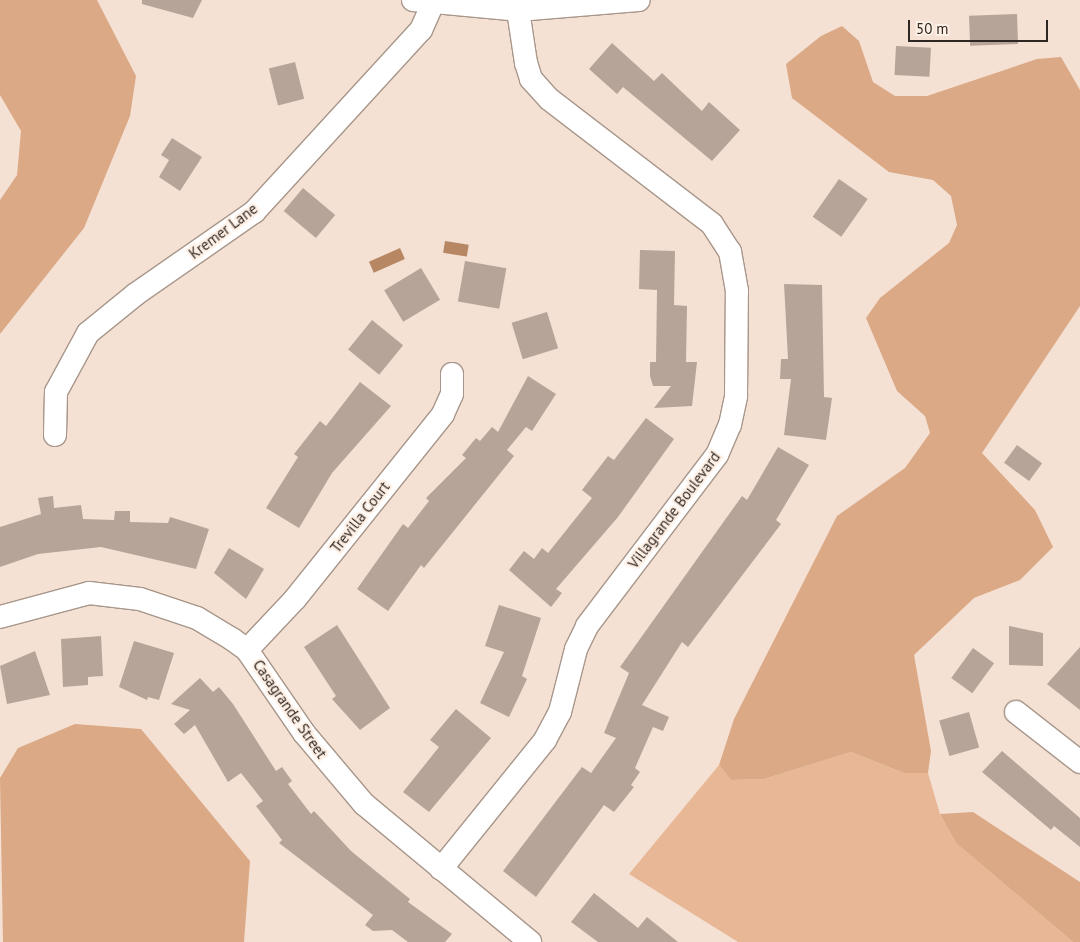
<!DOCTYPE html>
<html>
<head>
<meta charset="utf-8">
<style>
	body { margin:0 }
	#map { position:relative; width:1080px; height:942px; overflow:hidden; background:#f4e1d4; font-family:"PT Sans",sans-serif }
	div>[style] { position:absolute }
	.green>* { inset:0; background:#e8b896 }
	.forest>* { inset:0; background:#dba985 }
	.water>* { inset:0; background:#b78663; transform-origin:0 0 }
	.building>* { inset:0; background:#b6a498; transform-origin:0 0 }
	.roads { filter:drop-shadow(1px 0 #a8968a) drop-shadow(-1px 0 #a8968a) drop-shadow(0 1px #a8968a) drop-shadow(0 -1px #a8968a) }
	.minor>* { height:22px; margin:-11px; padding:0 11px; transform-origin:11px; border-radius:11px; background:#fff }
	span { translate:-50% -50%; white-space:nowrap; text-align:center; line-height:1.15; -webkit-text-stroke:4.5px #fff0e5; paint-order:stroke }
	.street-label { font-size:15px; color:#2d2621 }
	.scale { position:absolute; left:908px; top:20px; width:140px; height:22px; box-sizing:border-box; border:2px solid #2d2621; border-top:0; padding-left:6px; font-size:15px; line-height:18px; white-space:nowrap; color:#2d2621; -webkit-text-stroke:4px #fff0e5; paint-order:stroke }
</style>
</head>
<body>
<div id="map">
	<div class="green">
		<i style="clip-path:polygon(851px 752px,904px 773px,928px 773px,940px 814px,956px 843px,1073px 942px,738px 942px,629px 874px,719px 765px,731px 780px,764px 779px)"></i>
	</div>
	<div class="forest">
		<i style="clip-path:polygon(0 0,97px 0,136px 76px,130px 116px,84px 228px,0 334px,0 200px,17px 175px,21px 131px,0 95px)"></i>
		<i style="clip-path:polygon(842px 26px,859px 41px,873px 82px,895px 96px,927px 96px,1037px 59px,1061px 57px,1080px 90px,1080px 306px,982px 453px,1035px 510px,1053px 547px,1020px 580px,974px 598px,914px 655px,931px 751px,928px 773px,904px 773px,851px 752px,764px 779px,731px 780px,719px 765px,734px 719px,837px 516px,905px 468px,930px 433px,925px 416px,897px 391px,866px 318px,880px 298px,949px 243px,957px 225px,951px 196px,933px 180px,889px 172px,792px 98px,786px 64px,821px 36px)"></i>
		<i style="clip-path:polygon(75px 724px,141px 729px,250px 861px,244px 942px,3px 942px,0 778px,18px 748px)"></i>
		<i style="clip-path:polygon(973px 812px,1080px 882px,1080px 942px,1073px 942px,956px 843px,940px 814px)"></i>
	</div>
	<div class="water">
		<i style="left:445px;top:241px;width:24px;height:12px;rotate:9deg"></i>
		<i style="left:400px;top:248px;width:12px;height:34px;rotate:66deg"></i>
	</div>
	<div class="building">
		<i style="clip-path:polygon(142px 0,202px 0,193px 18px,142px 4px)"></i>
		<i style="left:1017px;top:14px;width:30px;height:48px;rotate:88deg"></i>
		<i style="clip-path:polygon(612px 43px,654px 81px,662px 73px,702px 111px,709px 102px,740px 130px,712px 161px,623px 87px,617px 94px,589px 69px)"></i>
		<i style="left:896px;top:46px;width:35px;height:29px;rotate:3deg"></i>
		<i style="left:295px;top:62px;width:38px;height:27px;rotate:76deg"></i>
		<i style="clip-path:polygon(172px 138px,202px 157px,180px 191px,159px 177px,169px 160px,161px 155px)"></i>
		<i style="left:839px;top:179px;width:35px;height:46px;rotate:35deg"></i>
		<i style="left:303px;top:188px;width:42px;height:30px;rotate:40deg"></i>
		<i style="clip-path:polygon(640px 250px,675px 251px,674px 305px,687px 306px,686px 362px,697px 362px,692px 406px,654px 408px,671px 386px,653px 386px,650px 376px,650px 362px,656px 362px,657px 290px,639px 289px)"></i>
		<i style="left:465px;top:261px;width:42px;height:41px;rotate:10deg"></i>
		<i style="left:421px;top:268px;width:37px;height:43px;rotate:59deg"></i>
		<i style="clip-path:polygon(784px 284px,822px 285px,824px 397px,832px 398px,826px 440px,784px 435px,791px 379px,780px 379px,781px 359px,788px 359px)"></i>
		<i style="left:547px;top:312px;width:38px;height:37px;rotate:73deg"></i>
		<i style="left:372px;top:320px;width:40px;height:38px;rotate:39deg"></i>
		<i style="clip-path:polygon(528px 376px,556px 394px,532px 431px,526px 427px,507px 450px,514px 456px,424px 568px,421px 565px,388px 611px,357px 589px,403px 524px,408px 528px,429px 501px,426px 498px,466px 458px,462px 455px,476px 438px,480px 441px,492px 427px,498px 432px)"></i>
		<i style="clip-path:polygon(360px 382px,391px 406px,332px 473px,299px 528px,266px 508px,298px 457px,294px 454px,320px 421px,326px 426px)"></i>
		<i style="clip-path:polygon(646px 418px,674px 439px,618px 517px,556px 589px,562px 593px,551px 607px,509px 570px,524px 551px,534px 559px,542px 548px,548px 553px,592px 498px,582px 490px,608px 456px,614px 460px)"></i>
		<i style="left:1017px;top:445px;width:31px;height:22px;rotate:36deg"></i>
		<i style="clip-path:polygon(778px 447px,809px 465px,776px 520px,781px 524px,688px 647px,682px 642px,642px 705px,669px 717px,663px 731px,653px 727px,635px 768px,640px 772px,631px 785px,634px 787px,614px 812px,604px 805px,536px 897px,503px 871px,582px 767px,591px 773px,616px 738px,604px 733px,629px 673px,620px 667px,742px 496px,747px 500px)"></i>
		<i style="clip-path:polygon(53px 496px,54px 508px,81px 505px,83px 519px,114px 520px,115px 511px,130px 511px,130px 522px,168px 523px,170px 517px,209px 529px,196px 569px,101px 547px,38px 554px,0 567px,0 527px,41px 514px,38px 498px)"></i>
		<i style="clip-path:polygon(229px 548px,264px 569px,246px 599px,214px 573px)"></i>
		<i style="clip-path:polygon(499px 605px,541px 618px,522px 676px,527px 679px,509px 717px,480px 703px,504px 652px,485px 646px)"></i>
		<i style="clip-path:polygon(337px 625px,390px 708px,360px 730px,332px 699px,336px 696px,304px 647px)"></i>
		<i style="clip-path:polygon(1009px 626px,1043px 633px,1043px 666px,1009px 665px)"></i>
		<i style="clip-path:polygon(101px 636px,103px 676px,88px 677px,88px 685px,63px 687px,61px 639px)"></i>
		<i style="clip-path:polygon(134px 641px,174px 653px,159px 700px,148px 697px,147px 700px,119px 687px)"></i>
		<i style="clip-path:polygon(1080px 647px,1080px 710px,1047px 684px)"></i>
		<i style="left:973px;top:648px;width:26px;height:37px;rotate:36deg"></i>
		<i style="clip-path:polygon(35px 651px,50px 695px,7px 704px,0 666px)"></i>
		<i style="clip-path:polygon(200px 678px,213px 692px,219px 687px,233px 704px,276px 771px,282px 767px,292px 781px,288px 784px,311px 814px,314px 811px,351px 851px,410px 899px,408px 902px,452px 934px,445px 942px,408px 942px,392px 930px,373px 931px,365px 925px,373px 915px,279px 843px,282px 840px,256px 806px,263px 801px,241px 773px,228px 782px,195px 725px,184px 734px,174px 724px,190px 710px,171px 704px)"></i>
		<i style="clip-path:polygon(456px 709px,491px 738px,429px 812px,403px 792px,439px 747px,430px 740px)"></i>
		<i style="left:969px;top:712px;width:37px;height:31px;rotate:74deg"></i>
		<i style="clip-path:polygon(1002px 751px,1080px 818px,1080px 847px,1054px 826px,1051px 830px,982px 772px)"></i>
		<i style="clip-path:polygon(594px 893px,638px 928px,647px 917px,678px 942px,598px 942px,571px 922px)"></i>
	</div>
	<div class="roads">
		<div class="minor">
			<i style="left:413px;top:0;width:105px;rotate:5.4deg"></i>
			<i style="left:518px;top:10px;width:121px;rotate:-4.7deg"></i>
			<i style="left:55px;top:435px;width:43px;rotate:-88.7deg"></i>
			<i style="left:56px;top:392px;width:67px;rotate:-61.5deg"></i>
			<i style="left:88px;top:333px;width:62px;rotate:-39.1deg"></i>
			<i style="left:136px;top:294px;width:144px;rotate:-34.8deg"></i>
			<i style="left:254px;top:212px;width:247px;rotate:-47.5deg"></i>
			<i style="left:421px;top:30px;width:27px;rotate:-66deg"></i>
			<i style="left:0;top:617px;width:92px;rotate:-15.1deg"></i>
			<i style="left:89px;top:593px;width:51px;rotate:6.7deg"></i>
			<i style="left:140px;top:599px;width:60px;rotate:18.4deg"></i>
			<i style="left:197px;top:618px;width:41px;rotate:31deg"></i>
			<i style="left:232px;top:639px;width:19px;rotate:36deg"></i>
			<i style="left:247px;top:650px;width:101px;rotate:55.5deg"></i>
			<i style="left:304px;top:733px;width:93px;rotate:49.8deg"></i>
			<i style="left:364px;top:804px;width:216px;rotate:39.7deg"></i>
			<i style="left:247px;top:650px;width:70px;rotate:-46.7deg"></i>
			<i style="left:295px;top:599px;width:237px;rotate:-51.3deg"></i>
			<i style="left:443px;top:414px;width:22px;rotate:-66deg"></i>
			<i style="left:452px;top:394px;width:20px;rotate:-90deg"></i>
			<i style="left:1016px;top:712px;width:81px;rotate:38deg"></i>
			<i style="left:441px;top:869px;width:166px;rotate:-51.1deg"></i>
			<i style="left:545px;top:740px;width:32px;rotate:-62deg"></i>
			<i style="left:560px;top:712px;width:65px;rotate:-75.7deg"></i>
			<i style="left:576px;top:649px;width:25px;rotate:-64deg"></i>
			<i style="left:587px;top:626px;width:215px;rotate:-52.8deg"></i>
			<i style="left:717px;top:455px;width:33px;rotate:-67deg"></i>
			<i style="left:730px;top:425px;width:30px;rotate:-78deg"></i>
			<i style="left:736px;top:396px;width:105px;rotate:-89.5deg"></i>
			<i style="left:737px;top:291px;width:40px;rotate:-100deg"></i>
			<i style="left:730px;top:252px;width:33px;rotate:-123deg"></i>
			<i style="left:712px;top:224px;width:205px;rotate:-142.5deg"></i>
			<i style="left:549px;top:99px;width:27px;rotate:-132deg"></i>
			<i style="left:531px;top:79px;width:17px;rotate:-107deg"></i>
			<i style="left:526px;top:63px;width:54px;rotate:-98.6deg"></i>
		</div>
	</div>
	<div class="street-label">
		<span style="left:223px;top:231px;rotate:-37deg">Kremer Lane</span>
		<span style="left:674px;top:510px;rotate:-53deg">Villagrande Boulevard</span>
		<span style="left:360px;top:517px;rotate:-52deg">Trevilla Court</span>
		<span style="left:290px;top:709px;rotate:55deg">Casagrande Street</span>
	</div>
	<div class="scale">50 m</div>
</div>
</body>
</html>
